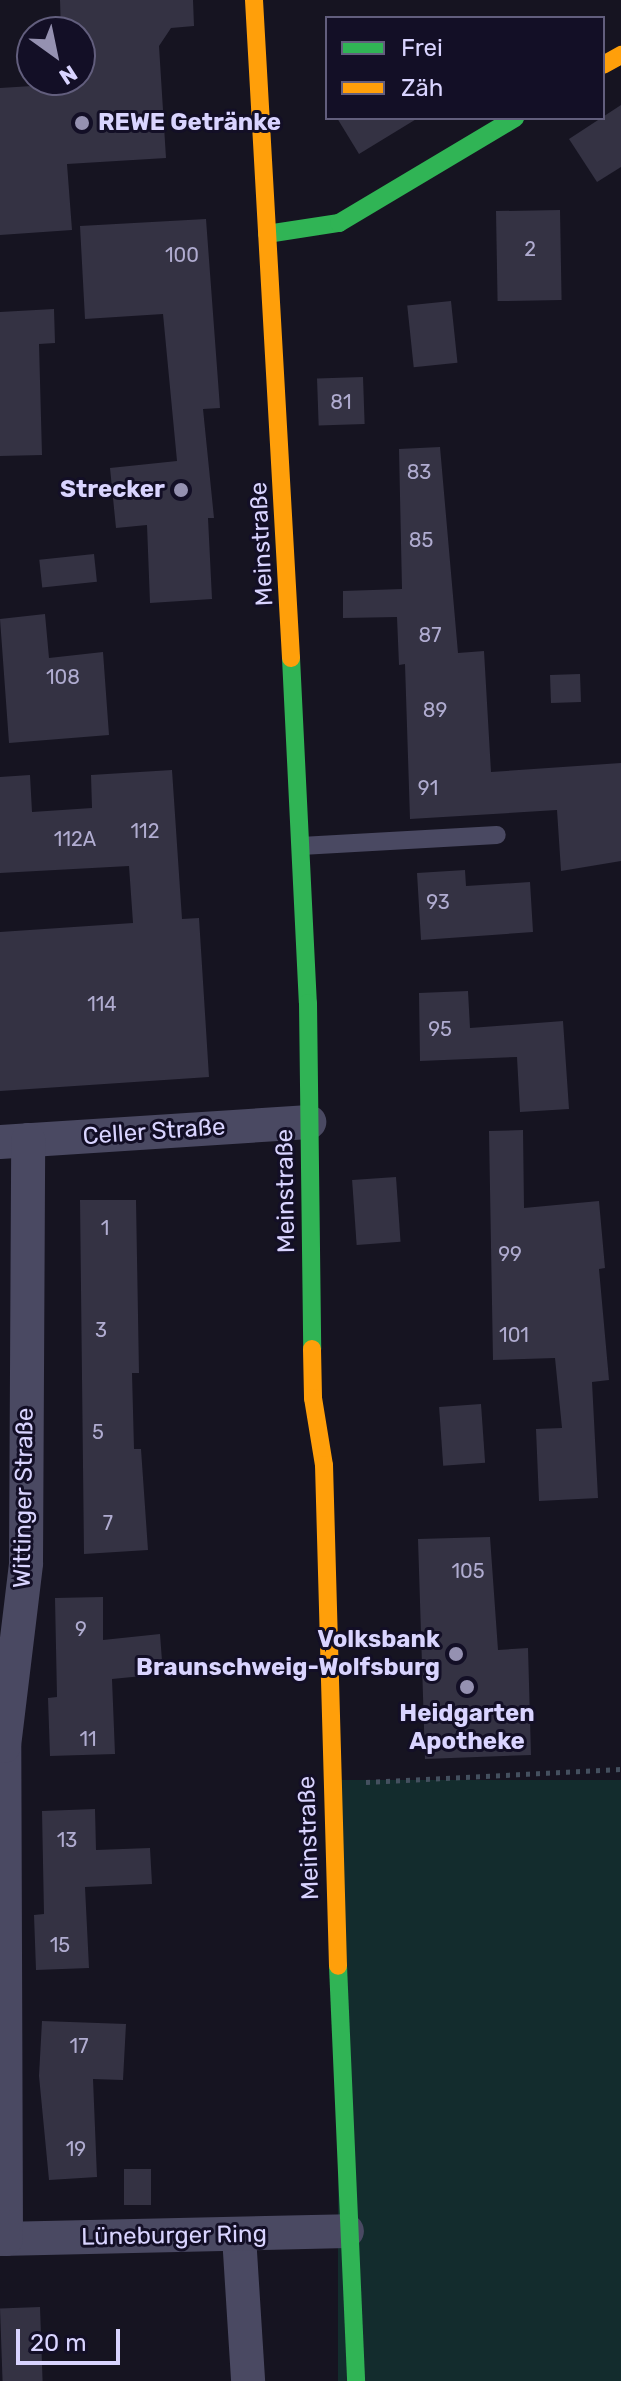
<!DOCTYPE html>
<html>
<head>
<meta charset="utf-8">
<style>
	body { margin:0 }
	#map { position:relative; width:621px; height:2381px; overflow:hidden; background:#161421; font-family:Rubik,sans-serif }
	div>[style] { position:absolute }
	.green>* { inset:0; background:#132c2d; transform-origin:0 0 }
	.building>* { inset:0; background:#343243; transform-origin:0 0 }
	.path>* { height:5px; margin-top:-2.5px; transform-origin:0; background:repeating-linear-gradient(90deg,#44505f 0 4px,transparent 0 10px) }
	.lane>* { height:18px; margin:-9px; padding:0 9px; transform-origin:9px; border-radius:9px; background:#4a4962 }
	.street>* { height:34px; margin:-17px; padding:0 17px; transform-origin:17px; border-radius:17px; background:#4a4962 }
	.fast>* { height:18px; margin:-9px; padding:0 9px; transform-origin:9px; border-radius:9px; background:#30b455 }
	.slow>* { height:18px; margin:-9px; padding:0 9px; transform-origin:9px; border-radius:9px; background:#ff9f0a }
	.dots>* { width:22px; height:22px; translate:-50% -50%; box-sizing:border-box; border:4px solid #130f26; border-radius:50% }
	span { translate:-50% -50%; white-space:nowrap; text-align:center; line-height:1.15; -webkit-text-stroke:6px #130f26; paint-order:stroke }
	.number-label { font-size:20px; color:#b0acd0 }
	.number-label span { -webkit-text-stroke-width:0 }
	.poi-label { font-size:24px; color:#d9d4ff; font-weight:700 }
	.left { translate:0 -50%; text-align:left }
	.right { translate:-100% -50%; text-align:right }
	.street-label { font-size:24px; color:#d9d4ff }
	.legend { position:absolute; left:325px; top:16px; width:280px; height:104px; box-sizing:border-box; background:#130f26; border:2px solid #625e7d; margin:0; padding:10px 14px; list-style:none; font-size:24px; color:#d9d4ff }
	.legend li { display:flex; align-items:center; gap:16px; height:40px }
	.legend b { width:40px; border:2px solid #625e7d }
	.north { position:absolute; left:16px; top:16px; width:80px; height:80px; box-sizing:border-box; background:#130f26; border:2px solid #625e7d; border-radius:50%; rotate:147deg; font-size:22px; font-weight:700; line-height:32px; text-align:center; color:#d9d4ff }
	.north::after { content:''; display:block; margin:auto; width:28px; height:36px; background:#9591b1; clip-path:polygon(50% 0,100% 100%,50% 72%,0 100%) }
	.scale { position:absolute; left:16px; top:2329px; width:104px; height:36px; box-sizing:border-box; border:4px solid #d9d4ff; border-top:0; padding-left:10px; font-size:24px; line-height:28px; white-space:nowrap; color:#d9d4ff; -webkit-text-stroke:6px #130f26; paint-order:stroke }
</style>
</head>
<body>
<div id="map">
	<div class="green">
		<i style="left:621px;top:1780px;width:601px;height:283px;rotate:90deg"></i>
	</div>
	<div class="building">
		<i style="clip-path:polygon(60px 0,193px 0,194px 26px,171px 28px,159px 46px,166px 158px,67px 164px,72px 230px,0 235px,0 88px,80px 83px,80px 32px,61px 32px)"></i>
		<i style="clip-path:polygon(621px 105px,621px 167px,597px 182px,569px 139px)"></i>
		<i style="clip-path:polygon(337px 118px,418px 118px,359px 154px)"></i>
		<i style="left:560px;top:210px;width:90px;height:64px;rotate:89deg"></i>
		<i style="clip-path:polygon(206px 219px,220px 408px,203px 409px,214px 518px,208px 518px,212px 599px,150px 603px,147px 525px,116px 528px,110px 468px,177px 461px,163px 314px,85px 319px,80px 226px)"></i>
		<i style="left:451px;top:301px;width:62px;height:44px;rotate:84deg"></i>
		<i style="clip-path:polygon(54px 309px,55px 343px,39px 344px,42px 455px,0 456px,0 312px)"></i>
		<i style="left:363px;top:377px;width:47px;height:46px;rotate:88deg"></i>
		<i style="clip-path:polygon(440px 447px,458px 653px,484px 651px,491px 772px,621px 763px,621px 861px,561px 871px,557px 810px,410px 819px,405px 664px,399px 665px,397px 617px,343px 618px,343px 591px,402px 589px,399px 449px)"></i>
		<i style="left:94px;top:554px;width:28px;height:55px;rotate:84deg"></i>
		<i style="clip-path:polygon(45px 614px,49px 658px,103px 652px,109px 735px,9px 743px,0 619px)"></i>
		<i style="left:580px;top:674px;width:28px;height:30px;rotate:88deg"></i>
		<i style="clip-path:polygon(172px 770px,182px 919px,199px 918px,209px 1077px,0 1091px,0 932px,133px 923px,129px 866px,0 873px,0 777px,30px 775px,32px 812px,92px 808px,91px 775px)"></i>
		<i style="clip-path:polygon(465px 870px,466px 886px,530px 882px,533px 932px,421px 940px,417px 873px)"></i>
		<i style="clip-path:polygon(468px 991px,470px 1028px,563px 1021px,569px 1109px,520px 1112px,517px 1057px,420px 1061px,419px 993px)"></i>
		<i style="clip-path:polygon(523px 1130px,524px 1208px,599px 1201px,605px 1268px,599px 1269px,609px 1380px,592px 1382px,598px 1498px,539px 1501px,536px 1429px,562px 1428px,555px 1358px,493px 1360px,489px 1131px)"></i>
		<i style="left:396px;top:1177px;width:65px;height:44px;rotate:86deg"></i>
		<i style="clip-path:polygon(80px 1200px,136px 1200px,139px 1373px,132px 1373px,134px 1449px,141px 1449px,148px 1550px,84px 1554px)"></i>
		<i style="left:481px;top:1404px;width:59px;height:42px;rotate:86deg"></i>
		<i style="clip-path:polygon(490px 1537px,498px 1650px,528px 1648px,531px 1755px,425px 1759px,418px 1539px)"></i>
		<i style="clip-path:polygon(103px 1597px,103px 1640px,160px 1634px,163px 1674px,112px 1679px,115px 1754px,50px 1756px,48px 1698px,57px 1697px,55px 1598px)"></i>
		<i style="clip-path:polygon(95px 1809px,96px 1850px,150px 1848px,152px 1884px,85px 1887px,89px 1968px,36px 1970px,34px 1915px,44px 1914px,42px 1811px)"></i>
		<i style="clip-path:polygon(42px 2021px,126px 2024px,123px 2080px,93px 2079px,97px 2177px,49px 2180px,39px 2076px)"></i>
		<i style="left:124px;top:2169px;width:27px;height:36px"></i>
		<i style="left:40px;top:2307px;width:74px;height:40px;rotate:88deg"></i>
	</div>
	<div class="path">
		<i style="left:366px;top:1782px;width:255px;rotate:-2.9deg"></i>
	</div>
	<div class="lane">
		<i style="left:301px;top:846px;width:196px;rotate:-3.2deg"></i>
	</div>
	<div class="street">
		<i style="left:0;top:1142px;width:310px;rotate:-3.7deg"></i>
		<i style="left:239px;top:2236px;width:145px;rotate:86.4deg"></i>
		<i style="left:0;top:2239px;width:347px;rotate:-1.3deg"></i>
		<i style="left:6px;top:2239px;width:493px;rotate:-90.2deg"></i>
		<i style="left:4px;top:1746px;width:184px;rotate:-83.1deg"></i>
		<i style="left:26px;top:1563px;width:423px;rotate:-89.7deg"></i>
	</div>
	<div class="fast">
		<i style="left:267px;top:234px;width:73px;rotate:-8.7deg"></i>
		<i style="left:339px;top:223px;width:205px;rotate:-30.8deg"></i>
		<i style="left:291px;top:658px;width:345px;rotate:87.2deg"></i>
		<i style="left:308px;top:1003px;width:346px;rotate:89.3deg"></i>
		<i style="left:338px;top:1966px;width:415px;rotate:87.5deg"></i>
	</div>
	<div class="slow">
		<i style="left:254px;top:0;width:659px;rotate:86.78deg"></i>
		<i style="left:603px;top:65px;width:21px;rotate:-29deg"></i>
		<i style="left:312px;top:1349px;width:49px;rotate:88.8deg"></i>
		<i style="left:313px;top:1398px;width:68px;rotate:80.7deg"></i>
		<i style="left:324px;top:1465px;width:501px;rotate:88.4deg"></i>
	</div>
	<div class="dots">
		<i style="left:82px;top:123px;background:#9591b1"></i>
		<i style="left:181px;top:490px;background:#9591b1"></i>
		<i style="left:456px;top:1654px;background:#9591b1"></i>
		<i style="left:467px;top:1687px;background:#9591b1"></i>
	</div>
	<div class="number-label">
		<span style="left:530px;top:249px">2</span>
		<span style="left:182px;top:255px">100</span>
		<span style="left:341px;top:402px">81</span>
		<span style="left:419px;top:472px">83</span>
		<span style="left:421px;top:540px">85</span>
		<span style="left:430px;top:635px">87</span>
		<span style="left:63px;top:677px">108</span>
		<span style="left:435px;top:710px">89</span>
		<span style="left:428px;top:788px">91</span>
		<span style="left:145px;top:831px">112</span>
		<span style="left:75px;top:839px">112A</span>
		<span style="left:438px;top:902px">93</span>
		<span style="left:102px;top:1004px">114</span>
		<span style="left:440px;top:1029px">95</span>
		<span style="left:105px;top:1228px">1</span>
		<span style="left:510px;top:1254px">99</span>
		<span style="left:101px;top:1330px">3</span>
		<span style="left:514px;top:1335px">101</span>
		<span style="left:98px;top:1432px">5</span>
		<span style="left:108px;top:1523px">7</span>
		<span style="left:468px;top:1571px">105</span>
		<span style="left:81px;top:1629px">9</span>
		<span style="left:88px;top:1739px">11</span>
		<span style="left:67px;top:1840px">13</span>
		<span style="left:60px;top:1945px">15</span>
		<span style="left:79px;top:2046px">17</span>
		<span style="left:76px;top:2149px">19</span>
	</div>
	<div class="poi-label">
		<span class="left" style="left:98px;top:123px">REWE Getränke</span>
		<span class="right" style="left:165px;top:490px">Strecker</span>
		<span class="right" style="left:440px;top:1654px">Volksbank<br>Braunschweig-Wolfsburg</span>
		<span style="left:467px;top:1728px">Heidgarten<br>Apotheke</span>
	</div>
	<div class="street-label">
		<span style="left:262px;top:544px;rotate:-93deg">Meinstraße</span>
		<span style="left:154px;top:1132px;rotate:-4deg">Celler Straße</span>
		<span style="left:286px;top:1191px;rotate:-91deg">Meinstraße</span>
		<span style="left:24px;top:1498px;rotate:-89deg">Wittinger Straße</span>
		<span style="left:309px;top:1838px;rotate:-92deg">Meinstraße</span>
		<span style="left:174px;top:2236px;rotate:-1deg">Lüneburger Ring</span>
	</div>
	<ul class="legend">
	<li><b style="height:10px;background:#30b455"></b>Frei</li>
	<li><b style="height:10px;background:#ff9f0a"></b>Zäh</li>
	</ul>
	<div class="north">N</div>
	<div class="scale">20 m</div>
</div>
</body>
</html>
